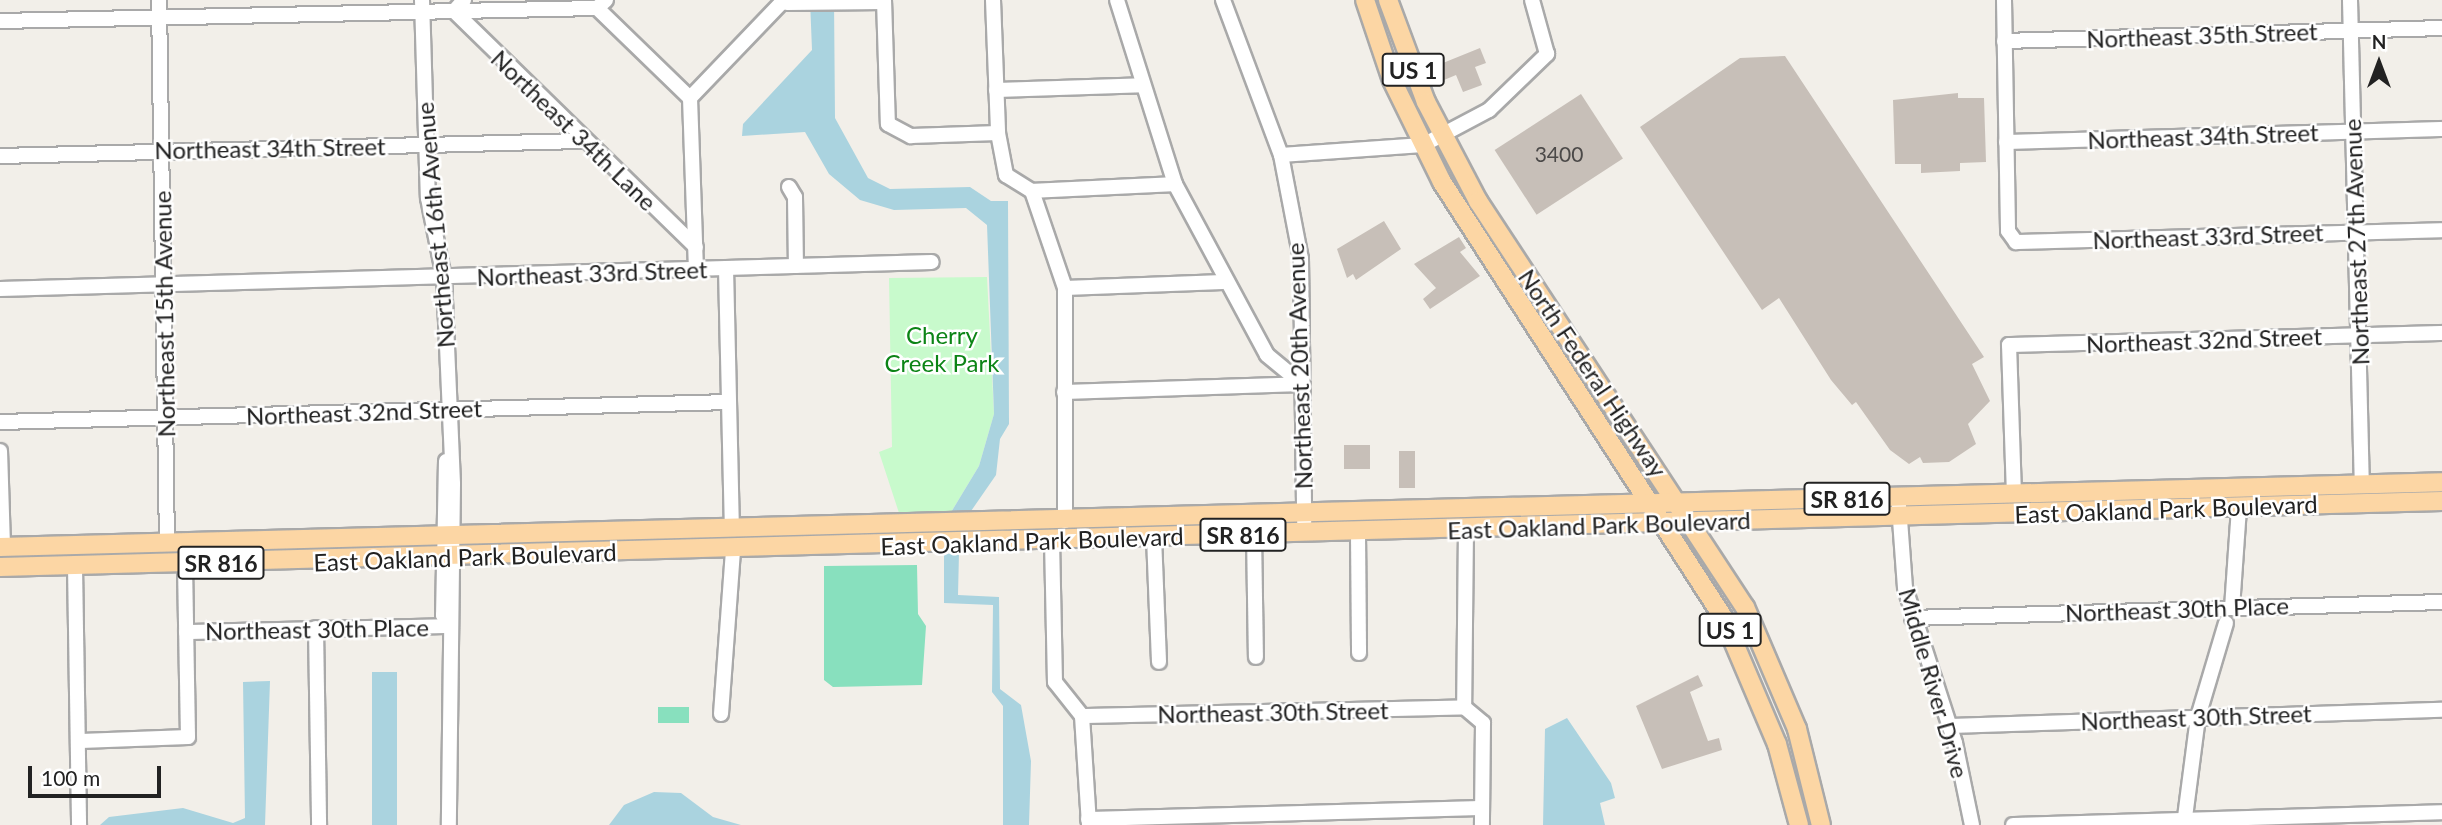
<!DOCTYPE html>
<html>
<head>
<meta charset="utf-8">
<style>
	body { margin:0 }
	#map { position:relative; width:2442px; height:825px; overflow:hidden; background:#f2efe9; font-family:Lato,sans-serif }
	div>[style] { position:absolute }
	.park>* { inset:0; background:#c8facc }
	.pitch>* { inset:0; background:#88e0be; transform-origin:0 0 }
	.water>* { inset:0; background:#aad3df; transform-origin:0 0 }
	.building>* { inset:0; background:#c7bfb8; transform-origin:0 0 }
	.roads { filter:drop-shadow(2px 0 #a9a9a9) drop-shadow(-2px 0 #a9a9a9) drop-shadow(0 2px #a9a9a9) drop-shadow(0 -2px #a9a9a9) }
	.minor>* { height:14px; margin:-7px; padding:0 7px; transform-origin:7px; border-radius:7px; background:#fff }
	.major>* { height:18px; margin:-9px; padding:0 9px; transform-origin:9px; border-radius:9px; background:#fcd6a4 }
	span { translate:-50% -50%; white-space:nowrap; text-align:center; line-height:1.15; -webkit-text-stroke:5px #fff; paint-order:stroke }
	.number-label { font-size:21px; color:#4b4948 }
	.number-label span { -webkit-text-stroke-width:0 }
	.shield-label span { padding:2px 5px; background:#fff; border:2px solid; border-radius:5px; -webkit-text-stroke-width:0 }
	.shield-label { font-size:23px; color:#222; font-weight:700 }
	.street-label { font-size:24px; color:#222 }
	.park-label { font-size:24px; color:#0c8416 }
	.north { position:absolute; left:2344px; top:28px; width:70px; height:70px; -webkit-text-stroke:5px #fff; paint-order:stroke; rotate:0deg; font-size:19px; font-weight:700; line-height:28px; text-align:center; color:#222 }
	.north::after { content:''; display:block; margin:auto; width:24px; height:32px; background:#222; clip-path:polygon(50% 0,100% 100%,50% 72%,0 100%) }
	.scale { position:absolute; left:28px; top:766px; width:133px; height:32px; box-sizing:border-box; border:4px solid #222; border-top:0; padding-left:9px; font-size:21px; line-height:24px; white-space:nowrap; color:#222; -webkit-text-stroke:5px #fff; paint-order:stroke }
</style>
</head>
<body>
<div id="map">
	<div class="park">
		<i style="clip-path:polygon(987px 277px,994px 414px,979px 466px,950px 514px,899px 513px,879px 452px,892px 447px,889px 278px)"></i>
	</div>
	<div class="pitch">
		<i style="clip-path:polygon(917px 565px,918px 614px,926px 626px,922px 685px,833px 687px,824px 680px,824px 566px)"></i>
		<i style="left:689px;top:707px;width:16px;height:31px;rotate:90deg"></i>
	</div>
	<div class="water">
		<i style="clip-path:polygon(810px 0,834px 0,835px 118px,868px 178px,890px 189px,970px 187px,991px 201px,1008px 201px,1009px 424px,1000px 439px,996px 475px,969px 514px,950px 514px,979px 466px,994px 414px,987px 225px,966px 208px,894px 210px,860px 200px,829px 174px,805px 132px,742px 136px,743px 124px,812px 50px)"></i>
		<i style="clip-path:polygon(959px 553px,958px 595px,999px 597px,1000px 689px,1021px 705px,1031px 761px,1029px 825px,1003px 825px,1003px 706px,992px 692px,993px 605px,944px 603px,944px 554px)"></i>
		<i style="left:397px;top:672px;width:153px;height:25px;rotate:90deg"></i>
		<i style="clip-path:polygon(270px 681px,265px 825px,100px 825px,109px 817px,183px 808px,233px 823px,245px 818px,243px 682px)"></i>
		<i style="clip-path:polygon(1567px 718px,1611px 783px,1615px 798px,1600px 803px,1605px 825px,1543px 825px,1545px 729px)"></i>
		<i style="clip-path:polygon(654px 792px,681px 793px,713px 817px,741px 825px,609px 825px,624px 805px)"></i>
	</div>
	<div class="building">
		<i style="clip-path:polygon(1480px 48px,1486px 63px,1475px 67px,1482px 85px,1463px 92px,1456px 75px,1444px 80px,1438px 65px)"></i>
		<i style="clip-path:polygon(1785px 56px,1984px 357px,1972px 364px,1990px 401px,1968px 424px,1976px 444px,1949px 462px,1923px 463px,1920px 457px,1909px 464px,1890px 450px,1856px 402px,1852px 405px,1831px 380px,1779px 298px,1762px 310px,1640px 127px,1740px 58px)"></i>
		<i style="clip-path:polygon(1958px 93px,1958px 98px,1984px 98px,1986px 162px,1960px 163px,1960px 171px,1921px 173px,1921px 164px,1895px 164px,1893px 100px)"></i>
		<i style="left:1581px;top:94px;width:77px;height:103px;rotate:57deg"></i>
		<i style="clip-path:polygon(1384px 221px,1401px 249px,1356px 280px,1353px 274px,1347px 278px,1337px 249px)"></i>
		<i style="clip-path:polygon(1459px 237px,1466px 248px,1460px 252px,1480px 276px,1430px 309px,1423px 299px,1436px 288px,1414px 264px)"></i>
		<i style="left:1344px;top:445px;width:26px;height:24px"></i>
		<i style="left:1399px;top:451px;width:16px;height:37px"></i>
		<i style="clip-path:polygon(1698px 675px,1703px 686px,1690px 692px,1708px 741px,1719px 738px,1722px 750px,1662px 769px,1636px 706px)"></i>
	</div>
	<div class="roads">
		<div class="minor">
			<i style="left:159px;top:0;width:543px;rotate:89.16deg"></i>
			<i style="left:422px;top:0;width:198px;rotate:88.3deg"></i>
			<i style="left:428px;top:198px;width:81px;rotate:78.6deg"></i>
			<i style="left:444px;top:277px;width:207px;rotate:87.5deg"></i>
			<i style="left:453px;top:484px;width:341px;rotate:90.7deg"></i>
			<i style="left:464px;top:0;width:15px;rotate:132deg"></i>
			<i style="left:454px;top:11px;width:338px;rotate:44.3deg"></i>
			<i style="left:606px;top:0;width:12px;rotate:138deg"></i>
			<i style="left:597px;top:8px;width:129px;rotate:44.1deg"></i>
			<i style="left:690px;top:98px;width:170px;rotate:88deg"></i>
			<i style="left:884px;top:0;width:124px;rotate:88.2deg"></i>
			<i style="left:888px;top:124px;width:26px;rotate:28deg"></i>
			<i style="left:911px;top:136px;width:87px;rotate:-2deg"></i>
			<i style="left:993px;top:0;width:133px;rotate:87.8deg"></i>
			<i style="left:998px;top:133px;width:43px;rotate:79.2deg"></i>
			<i style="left:1006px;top:175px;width:31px;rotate:32deg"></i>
			<i style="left:1117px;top:0;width:193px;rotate:72.5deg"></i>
			<i style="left:1175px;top:184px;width:194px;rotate:61.7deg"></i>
			<i style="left:1267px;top:355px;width:45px;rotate:39.6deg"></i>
			<i style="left:1223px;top:0;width:165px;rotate:69.5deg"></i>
			<i style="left:1281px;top:155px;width:106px;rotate:79.1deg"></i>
			<i style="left:1301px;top:259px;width:263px;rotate:89.3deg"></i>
			<i style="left:2004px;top:0;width:231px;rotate:89deg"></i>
			<i style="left:2008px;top:231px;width:14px;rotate:54deg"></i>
			<i style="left:2016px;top:242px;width:426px;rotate:-1.6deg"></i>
			<i style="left:2350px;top:0;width:484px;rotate:88.6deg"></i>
			<i style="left:787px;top:3px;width:97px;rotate:-0.6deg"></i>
			<i style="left:0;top:21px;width:597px;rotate:-1.25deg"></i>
			<i style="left:2004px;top:41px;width:438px;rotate:-1.7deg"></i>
			<i style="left:996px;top:90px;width:147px;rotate:-1.9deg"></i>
			<i style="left:690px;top:98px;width:136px;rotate:-46.2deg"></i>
			<i style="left:2006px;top:142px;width:436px;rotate:-1.7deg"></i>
			<i style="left:1281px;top:155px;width:142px;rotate:-4deg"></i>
			<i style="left:1423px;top:145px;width:75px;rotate:-27.9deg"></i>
			<i style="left:1489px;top:110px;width:81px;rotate:-44deg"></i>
			<i style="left:1547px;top:54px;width:56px;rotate:-105.5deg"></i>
			<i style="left:0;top:156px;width:582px;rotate:-1.48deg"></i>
			<i style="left:789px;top:187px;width:12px;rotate:59deg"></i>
			<i style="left:795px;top:197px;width:69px;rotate:89.2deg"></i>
			<i style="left:1032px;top:191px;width:102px;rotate:71.2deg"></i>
			<i style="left:1065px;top:288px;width:233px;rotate:90deg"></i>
			<i style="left:1032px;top:191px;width:143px;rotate:-2.8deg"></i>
			<i style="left:726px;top:268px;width:260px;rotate:88.7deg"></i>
			<i style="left:1065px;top:288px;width:158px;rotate:-2.2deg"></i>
			<i style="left:0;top:289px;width:932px;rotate:-1.66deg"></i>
			<i style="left:1064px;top:392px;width:238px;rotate:-1.9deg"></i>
			<i style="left:0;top:422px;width:729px;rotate:-1.57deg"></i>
			<i style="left:0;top:451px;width:96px;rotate:88.2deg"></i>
			<i style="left:446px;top:461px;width:154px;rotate:91.1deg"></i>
			<i style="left:443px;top:615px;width:13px;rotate:61deg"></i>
			<i style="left:2014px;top:495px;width:150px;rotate:-91.9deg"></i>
			<i style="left:2009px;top:345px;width:433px;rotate:-1.6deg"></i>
			<i style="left:1899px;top:506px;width:82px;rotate:85.8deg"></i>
			<i style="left:1905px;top:588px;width:163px;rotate:72.1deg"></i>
			<i style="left:1955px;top:743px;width:84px;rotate:78.3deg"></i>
			<i style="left:1466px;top:529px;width:178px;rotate:90.6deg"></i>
			<i style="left:1464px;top:707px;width:25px;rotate:40deg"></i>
			<i style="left:1483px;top:723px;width:102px;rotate:90.6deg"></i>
			<i style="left:1358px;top:533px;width:120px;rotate:89.5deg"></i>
			<i style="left:1254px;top:534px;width:123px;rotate:89.1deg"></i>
			<i style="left:1154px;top:537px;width:125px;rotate:87.7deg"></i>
			<i style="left:1052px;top:540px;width:142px;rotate:88.8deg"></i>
			<i style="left:1055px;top:682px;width:43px;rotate:51.5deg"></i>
			<i style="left:1082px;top:716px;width:109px;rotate:86.3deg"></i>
			<i style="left:75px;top:566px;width:259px;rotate:89.1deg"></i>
			<i style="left:2232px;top:608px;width:101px;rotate:-86deg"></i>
			<i style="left:1912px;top:618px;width:530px;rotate:-1.73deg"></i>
			<i style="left:316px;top:628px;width:197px;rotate:89.1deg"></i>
			<i style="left:186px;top:632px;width:263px;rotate:-1.3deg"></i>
			<i style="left:721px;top:714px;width:165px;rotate:-85.8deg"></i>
			<i style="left:1082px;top:716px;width:382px;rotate:-1.3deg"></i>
			<i style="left:1950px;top:726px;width:492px;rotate:-1.9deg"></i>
			<i style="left:81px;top:741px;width:107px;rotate:-2.1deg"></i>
			<i style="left:188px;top:737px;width:173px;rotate:-91deg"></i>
			<i style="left:1088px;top:819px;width:394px;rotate:-1.6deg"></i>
			<i style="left:2013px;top:825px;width:429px;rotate:-1.7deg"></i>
			<i style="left:2184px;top:825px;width:109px;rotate:-82.6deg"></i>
			<i style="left:2198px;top:717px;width:98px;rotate:-73.4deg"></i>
		</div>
		<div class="major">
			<i style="left:1365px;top:0;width:84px;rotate:71.4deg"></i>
			<i style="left:1392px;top:80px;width:114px;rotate:63.9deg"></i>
			<i style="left:1442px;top:182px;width:518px;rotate:57.14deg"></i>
			<i style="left:1723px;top:617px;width:138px;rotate:67deg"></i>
			<i style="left:1777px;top:744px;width:84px;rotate:74.8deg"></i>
			<i style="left:1388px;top:0;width:109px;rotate:69.6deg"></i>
			<i style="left:1426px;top:102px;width:112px;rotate:62.3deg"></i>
			<i style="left:1478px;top:201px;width:486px;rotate:56.7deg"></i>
			<i style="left:1745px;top:607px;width:133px;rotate:66.9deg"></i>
			<i style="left:1797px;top:729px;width:99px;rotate:76deg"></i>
			<i style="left:0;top:547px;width:2443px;rotate:-1.52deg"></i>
			<i style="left:0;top:567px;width:2443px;rotate:-1.55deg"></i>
		</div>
	</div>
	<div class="number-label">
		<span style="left:1559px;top:154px">3400</span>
	</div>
	<div class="shield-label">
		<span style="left:1413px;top:70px">US 1</span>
		<span style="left:1847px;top:499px">SR 816</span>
		<span style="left:1243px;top:535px">SR 816</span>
		<span style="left:221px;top:563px">SR 816</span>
		<span style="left:1730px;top:630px">US 1</span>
	</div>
	<div class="street-label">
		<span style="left:2202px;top:35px;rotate:-2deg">Northeast 35th Street</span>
		<span style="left:574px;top:130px;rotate:44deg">Northeast 34th Lane</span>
		<span style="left:2203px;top:136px;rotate:-2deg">Northeast 34th Street</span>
		<span style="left:270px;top:148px;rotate:-1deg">Northeast 34th Street</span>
		<span style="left:435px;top:225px;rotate:-95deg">Northeast 16th Avenue</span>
		<span style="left:2208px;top:236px;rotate:-2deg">Northeast 33rd Street</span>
		<span style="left:2356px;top:242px;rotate:-92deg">Northeast 27th Avenue</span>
		<span style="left:592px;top:273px;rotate:-2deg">Northeast 33rd Street</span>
		<span style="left:164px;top:314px;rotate:-91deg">Northeast 15th Avenue</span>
		<span style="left:2204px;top:340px;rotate:-2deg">Northeast 32nd Street</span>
		<span style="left:1299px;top:366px;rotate:-92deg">Northeast 20th Avenue</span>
		<span style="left:1593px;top:373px;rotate:56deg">North Federal Highway</span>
		<span style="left:364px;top:412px;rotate:-2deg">Northeast 32nd Street</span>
		<span style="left:2166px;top:509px;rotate:-2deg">East Oakland Park Boulevard</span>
		<span style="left:1599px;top:525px;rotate:-2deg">East Oakland Park Boulevard</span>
		<span style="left:1032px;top:541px;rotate:-2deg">East Oakland Park Boulevard</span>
		<span style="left:465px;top:557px;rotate:-2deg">East Oakland Park Boulevard</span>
		<span style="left:2177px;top:609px;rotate:-2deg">Northeast 30th Place</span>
		<span style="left:317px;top:629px;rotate:-1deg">Northeast 30th Place</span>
		<span style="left:1934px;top:683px;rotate:74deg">Middle River Drive</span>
		<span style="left:1273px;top:712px;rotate:-1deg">Northeast 30th Street</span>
		<span style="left:2196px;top:717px;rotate:-2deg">Northeast 30th Street</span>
	</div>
	<div class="park-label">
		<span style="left:942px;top:349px">Cherry<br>Creek Park</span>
	</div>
	<div class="north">N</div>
	<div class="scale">100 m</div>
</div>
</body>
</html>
